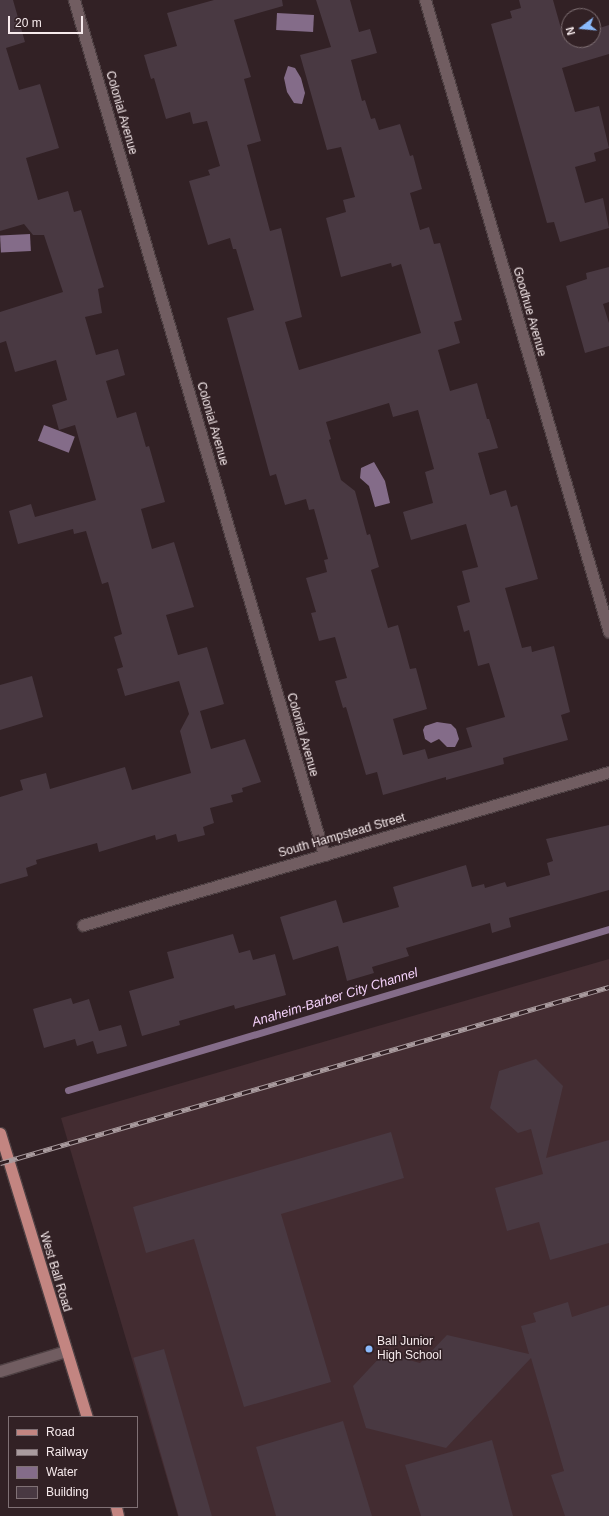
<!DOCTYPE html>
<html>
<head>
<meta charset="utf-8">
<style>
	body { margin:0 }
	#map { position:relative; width:609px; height:1516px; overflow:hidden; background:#322125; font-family:Arial,sans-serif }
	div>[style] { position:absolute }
	.built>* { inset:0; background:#432c31 }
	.water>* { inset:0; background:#846c89; transform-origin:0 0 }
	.stream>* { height:7px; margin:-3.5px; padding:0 3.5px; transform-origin:3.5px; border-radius:3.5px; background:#846c89 }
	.building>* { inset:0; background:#493942; transform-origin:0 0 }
	.roads { filter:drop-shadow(1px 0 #4e4043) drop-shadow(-1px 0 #4e4043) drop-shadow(0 1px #4e4043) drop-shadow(0 -1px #4e4043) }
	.minor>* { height:11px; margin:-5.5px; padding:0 5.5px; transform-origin:5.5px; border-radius:5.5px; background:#715d61 }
	.primary>* { height:11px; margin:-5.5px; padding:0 5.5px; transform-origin:5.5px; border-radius:5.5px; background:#c38581 }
	.rail>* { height:4.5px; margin-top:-2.25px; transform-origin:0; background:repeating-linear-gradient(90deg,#322125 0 9px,#a99b9e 0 18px); box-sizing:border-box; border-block:1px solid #a99b9e }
	.dots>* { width:11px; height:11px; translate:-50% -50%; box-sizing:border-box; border:2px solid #322125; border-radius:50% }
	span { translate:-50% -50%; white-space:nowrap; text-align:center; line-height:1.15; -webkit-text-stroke:3px #322125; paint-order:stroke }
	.street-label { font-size:12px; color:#f6eaec }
	.poi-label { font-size:12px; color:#f6eaec }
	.left { translate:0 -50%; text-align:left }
	.water-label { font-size:13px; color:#f5d2fb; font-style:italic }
	.legend { position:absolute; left:8px; top:1416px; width:130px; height:92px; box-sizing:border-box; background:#322125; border:1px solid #807175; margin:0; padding:5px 7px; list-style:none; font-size:12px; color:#f6eaec }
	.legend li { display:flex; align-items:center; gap:8px; height:20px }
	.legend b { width:20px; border:1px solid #807175 }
	.north { position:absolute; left:561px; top:8px; width:40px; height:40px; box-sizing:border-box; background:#322125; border:1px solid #807175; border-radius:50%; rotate:254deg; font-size:11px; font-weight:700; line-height:16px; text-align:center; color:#f6eaec }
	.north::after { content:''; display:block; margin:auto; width:14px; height:18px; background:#8abafc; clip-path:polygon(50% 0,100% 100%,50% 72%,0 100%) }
	.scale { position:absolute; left:8px; top:16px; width:75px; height:18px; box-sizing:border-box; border:2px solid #f6eaec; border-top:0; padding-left:5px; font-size:12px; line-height:14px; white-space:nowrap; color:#f6eaec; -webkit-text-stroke:3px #322125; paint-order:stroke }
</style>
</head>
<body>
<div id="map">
	<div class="built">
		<i style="clip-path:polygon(609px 959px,609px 1516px,178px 1516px,61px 1118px)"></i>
	</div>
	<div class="water">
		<i style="left:277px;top:13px;width:37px;height:17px;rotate:3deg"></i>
		<i style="clip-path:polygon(288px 66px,295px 68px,301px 78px,305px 93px,302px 104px,294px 103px,287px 92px,284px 78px)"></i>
		<i style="left:30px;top:234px;width:17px;height:30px;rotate:87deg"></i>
		<i style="left:44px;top:425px;width:33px;height:17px;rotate:21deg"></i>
		<i style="clip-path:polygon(374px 462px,385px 481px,390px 503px,375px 507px,369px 486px,360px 478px,361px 468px)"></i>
		<i style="clip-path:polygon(437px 722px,451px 724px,456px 729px,459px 739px,455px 747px,447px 747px,439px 739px,431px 743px,425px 739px,423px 730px,425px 726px)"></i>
	</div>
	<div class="stream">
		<i style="left:68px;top:1090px;width:564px;rotate:-16.57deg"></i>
	</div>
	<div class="building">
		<i style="clip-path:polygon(0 0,13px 0,25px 42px,6px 48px,19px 90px,40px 84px,59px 148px,26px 158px,38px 200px,68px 191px,74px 212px,81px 210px,104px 287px,98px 289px,102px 313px,85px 317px,96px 355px,118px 349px,125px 375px,106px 381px,117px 418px,136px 412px,146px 447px,149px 446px,165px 502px,141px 509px,152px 549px,174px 542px,194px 607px,166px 615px,178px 655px,207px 647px,224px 704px,200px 711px,211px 749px,245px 739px,261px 782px,242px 788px,243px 792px,231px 795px,233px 802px,210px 808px,214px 823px,203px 827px,205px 835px,178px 842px,176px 834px,156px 840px,155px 835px,99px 852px,97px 843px,36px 860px,37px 864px,26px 868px,28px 876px,0 884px,0 797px,23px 790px,20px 780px,46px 773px,50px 789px,125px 767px,132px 790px,191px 773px,180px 731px,189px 714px,179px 681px,125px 696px,117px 669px,123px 667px,114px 637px,122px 634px,108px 582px,102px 584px,86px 531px,74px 534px,73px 529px,18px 544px,9px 511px,31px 504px,35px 517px,96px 500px,75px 425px,59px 430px,52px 405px,67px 400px,56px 360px,15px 372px,6px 341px,0 343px,0 312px,63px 292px,44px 235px,33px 235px,24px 224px,0 231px)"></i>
		<i style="clip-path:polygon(evenodd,214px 0,282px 0,283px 6px,234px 20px,251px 77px,244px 79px,261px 141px,247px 145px,270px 231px,281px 228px,302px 317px,285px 322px,299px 370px,421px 333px,401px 264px,392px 267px,391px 263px,341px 277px,326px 218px,346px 212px,343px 200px,355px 197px,341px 147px,327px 150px,300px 55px,331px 47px,316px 0,350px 0,359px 32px,370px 29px,377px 53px,351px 60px,362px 101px,365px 100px,371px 119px,375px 118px,379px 130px,400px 124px,410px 156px,413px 155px,422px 189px,410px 193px,420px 230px,429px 227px,434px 244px,440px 243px,462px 320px,454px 322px,460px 343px,438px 350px,450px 391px,477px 383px,487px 419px,489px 419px,498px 448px,478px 453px,490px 495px,506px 490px,511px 507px,517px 505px,538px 579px,505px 588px,522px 648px,531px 646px,532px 652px,554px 646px,570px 712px,561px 715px,568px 740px,503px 758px,504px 764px,446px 780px,446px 777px,383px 795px,377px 772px,366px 775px,346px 707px,343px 708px,335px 681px,347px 678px,335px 637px,319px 641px,311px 613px,316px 612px,306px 578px,327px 572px,324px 560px,328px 559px,314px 509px,309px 510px,306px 499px,285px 505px,276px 474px,270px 476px,227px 318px,254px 310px,236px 249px,233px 249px,230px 238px,208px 245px,189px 181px,210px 175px,208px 170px,220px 166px,207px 121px,193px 124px,190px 112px,166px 119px,154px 78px,151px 79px,144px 55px,177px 46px,167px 13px,214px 0,389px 403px,393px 417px,418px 410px,434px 469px,425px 472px,433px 503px,403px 512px,411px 540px,466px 524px,478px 567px,462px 571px,470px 602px,457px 606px,464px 632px,469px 630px,478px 666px,489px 663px,505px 717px,466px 728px,472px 747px,428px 759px,425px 749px,403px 755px,393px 719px,427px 709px,416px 668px,410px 669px,398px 625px,388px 628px,371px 570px,379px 567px,370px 534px,367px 535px,355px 491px,341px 480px,329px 440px,331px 439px,326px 422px,389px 403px)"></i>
		<i style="clip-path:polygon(519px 0,553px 0,564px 39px,593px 40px,593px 30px,609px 25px,609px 54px,562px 68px,575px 112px,599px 106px,609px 148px,594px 153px,596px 161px,575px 167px,585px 203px,603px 198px,609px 228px,560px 242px,554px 222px,547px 223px,491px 24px,512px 18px,510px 11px,521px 8px)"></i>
		<i style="clip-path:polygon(609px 267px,609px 302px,603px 304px,609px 323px,609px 346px,585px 353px,566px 286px,587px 279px,586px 273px)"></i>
		<i style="clip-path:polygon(32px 676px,43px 717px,0 730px,0 685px)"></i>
		<i style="clip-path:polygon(609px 825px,609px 890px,509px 918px,511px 927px,492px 933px,490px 923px,406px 948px,409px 956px,372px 967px,374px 973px,347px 981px,338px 946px,293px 960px,280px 917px,336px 900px,343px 923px,399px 907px,393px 887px,466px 865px,472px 887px,484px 884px,485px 888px,505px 882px,507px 887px,550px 875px,547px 863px,553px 861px,546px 839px)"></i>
		<i style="clip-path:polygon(233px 934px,239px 953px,250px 950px,253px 960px,275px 954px,286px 995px,235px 1009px,234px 1005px,179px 1021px,180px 1025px,142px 1036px,129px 991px,174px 978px,167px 952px)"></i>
		<i style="clip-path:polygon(71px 998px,73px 1004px,89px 999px,99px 1031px,121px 1025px,127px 1046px,97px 1054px,93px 1041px,77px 1046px,75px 1039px,44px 1048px,33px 1009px)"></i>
		<i style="clip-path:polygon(536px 1059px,563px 1086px,546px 1158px,609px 1140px,609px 1243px,550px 1260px,539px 1222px,507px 1231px,495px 1188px,543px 1174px,531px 1129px,518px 1133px,490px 1108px,499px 1071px)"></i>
		<i style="clip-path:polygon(391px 1132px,404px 1178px,281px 1214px,331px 1382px,244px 1407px,194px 1239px,146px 1253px,133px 1207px)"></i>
		<i style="clip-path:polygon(568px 1302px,572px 1317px,609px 1305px,609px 1516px,565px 1516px,551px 1475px,564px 1471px,531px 1358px,446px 1448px,366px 1428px,353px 1386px,384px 1353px,420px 1363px,447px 1335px,529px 1354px,521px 1326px,536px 1322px,533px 1313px)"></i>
		<i style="left:164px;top:1349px;width:174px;height:32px;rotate:74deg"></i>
		<i style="clip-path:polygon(343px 1421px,372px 1516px,276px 1516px,256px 1447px)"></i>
		<i style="clip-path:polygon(492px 1440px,513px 1516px,421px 1516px,405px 1465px)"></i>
	</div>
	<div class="roads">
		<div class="minor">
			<i style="left:74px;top:0;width:891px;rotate:73.7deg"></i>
			<i style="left:425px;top:0;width:658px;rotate:73.77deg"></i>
			<i style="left:83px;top:925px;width:548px;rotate:-16.22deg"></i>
			<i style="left:0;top:1371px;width:69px;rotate:-16.9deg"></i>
		</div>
		<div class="primary">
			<i style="left:0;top:1133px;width:297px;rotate:73deg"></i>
			<i style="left:116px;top:1507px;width:9px;rotate:77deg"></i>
		</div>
	</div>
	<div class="rail">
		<i style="left:0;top:1163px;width:634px;rotate:-16.12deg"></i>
	</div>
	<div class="dots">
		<i style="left:369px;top:1349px;background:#8abafc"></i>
	</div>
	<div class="street-label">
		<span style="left:121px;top:113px;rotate:74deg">Colonial Avenue</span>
		<span style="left:529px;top:312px;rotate:74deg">Goodhue Avenue</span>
		<span style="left:212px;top:424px;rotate:74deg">Colonial Avenue</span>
		<span style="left:302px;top:735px;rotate:74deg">Colonial Avenue</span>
		<span style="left:342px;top:836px;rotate:-16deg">South Hampstead Street</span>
		<span style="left:55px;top:1272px;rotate:73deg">West Ball Road</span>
	</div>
	<div class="poi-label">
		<span class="left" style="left:377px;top:1349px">Ball Junior<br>High School</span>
	</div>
	<div class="water-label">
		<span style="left:335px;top:998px;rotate:-17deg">Anaheim-Barber City Channel</span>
	</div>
	<ul class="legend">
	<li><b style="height:5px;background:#c38581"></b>Road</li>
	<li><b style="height:5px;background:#a99b9e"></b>Railway</li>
	<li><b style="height:11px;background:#846c89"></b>Water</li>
	<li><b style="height:11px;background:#493942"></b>Building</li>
	</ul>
	<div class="north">N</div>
	<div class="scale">20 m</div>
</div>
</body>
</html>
